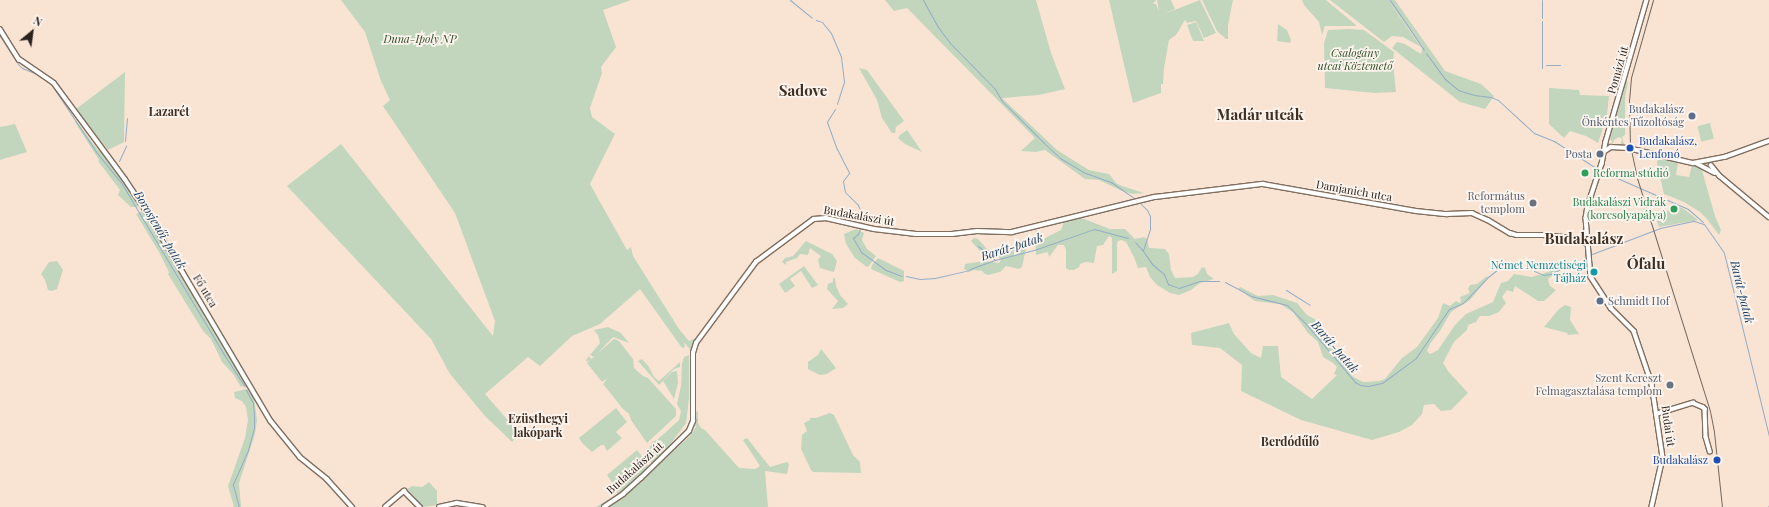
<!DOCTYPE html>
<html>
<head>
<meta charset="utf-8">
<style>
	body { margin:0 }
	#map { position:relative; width:1769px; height:507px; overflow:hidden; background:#f9e4d4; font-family:"Playfair Display",serif }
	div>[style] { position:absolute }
	.green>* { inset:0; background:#c2d6be; transform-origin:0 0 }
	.stream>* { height:1px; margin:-0.5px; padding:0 0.5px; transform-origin:0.5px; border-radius:0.5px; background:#93adc6 }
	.roads { filter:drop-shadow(1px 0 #806e5f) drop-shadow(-1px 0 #806e5f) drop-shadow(0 1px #806e5f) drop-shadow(0 -1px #806e5f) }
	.secondary>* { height:3.5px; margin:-1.75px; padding:0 1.75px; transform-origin:1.75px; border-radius:1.75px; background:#fff }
	.tram>* { height:1px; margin:-0.5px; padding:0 0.5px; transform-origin:0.5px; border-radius:0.5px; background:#74685e }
	.dots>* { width:11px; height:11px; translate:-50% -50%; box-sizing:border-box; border:2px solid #fdf4ee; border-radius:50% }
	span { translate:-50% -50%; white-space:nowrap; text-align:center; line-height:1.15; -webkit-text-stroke:3.5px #fdf4ee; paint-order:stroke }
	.park-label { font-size:11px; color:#2e4f26; font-style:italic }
	.street-label { font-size:11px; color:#2a231d }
	.service-label { font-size:11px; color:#4e5e75 }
	.right { translate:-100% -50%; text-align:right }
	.left { translate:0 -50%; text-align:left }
	.transit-label { font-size:11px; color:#164399 }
	.leisure-label { font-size:11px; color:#27864d }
	.worship-label { font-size:11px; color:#5b616d }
	.culture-label { font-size:11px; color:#0d838f }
	.neighbourhood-label { font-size:12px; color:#403023; font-weight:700 }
	.water-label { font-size:12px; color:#133b5f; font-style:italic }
	.district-label { font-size:15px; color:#403023; font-weight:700 }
	.north { position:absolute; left:12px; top:12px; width:40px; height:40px; -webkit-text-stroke:3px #fdf4ee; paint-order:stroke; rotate:29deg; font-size:11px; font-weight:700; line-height:16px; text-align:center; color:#2a231d }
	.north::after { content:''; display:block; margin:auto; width:14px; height:18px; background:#2a231d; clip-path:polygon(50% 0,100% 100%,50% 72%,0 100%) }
</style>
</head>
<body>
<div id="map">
	<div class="green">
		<i style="clip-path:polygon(341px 0,631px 0,603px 10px,616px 47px,601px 67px,602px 73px,590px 108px,592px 117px,615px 134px,590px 184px,627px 250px,631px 247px,633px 256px,679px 329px,689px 341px,698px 337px,692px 352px,684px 342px,685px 347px,682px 348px,640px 289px,600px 324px,572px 336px,540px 366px,528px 357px,485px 394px,519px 433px,512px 442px,485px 416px,450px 374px,431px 339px,287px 186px,341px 144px,493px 336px,495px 321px,455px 213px,383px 106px,390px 100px,381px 81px,365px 32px)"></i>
		<i style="clip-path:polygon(885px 0,1036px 0,1051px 53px,1065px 89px,1039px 95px,1002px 98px,1057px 150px,1089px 170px,1109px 174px,1116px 183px,1122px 186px,1144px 193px,1133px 194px,1122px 191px,1099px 180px,1085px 179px,1045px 150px,1036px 152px,1021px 151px,1035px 138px,907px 8px,894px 11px)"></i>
		<i style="clip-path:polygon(1109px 0,1156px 0,1153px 4px,1156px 4px,1159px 11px,1157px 0,1171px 0,1175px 9px,1164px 14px,1200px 0,1216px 33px,1204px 38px,1196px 21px,1187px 23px,1185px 20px,1176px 35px,1169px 40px,1164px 68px,1163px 84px,1161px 84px,1161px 93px,1133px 103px)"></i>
		<i style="clip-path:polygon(1202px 0,1233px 0,1228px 25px,1228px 39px,1226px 39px,1217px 31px)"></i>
		<i style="clip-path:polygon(1302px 0,1326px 0,1357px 26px,1325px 26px,1322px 35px,1319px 22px,1304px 5px)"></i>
		<i style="clip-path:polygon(1330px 0,1395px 0,1445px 71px,1481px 84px,1494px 96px,1485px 109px,1460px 102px,1392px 48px,1397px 42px,1405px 44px,1421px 54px,1423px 47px,1390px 3px,1421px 47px,1403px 37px,1392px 36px,1384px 42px)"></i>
		<i style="clip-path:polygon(1196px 22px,1204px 41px,1193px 41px,1187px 25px)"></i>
		<i style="clip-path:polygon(1278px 24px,1287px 30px,1291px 40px,1290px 43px,1277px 41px)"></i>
		<i style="clip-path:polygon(1349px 29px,1364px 30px,1394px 52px,1393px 63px,1396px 92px,1374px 93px,1325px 88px,1324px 43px,1328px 30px)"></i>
		<i style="clip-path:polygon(859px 68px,867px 70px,904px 121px,896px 127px,895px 133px,892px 133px,882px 118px,877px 100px)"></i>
		<i style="clip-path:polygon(125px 72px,124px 142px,108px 150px,76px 109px)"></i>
		<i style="clip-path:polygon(1626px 81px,1628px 82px,1625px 98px,1625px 135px,1622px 137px,1624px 144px,1621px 144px,1622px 139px,1619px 137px,1614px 140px,1613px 144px,1610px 138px)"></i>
		<i style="clip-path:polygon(1549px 88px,1579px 90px,1580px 95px,1609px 96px,1607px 115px,1598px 143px,1586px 136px,1570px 131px,1564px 138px,1549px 124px)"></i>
		<i style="clip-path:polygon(76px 121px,98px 150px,103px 152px,140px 205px,137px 207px,131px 207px,118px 195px,120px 190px,98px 161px,99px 160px,75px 122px)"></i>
		<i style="left:1710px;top:123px;width:16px;height:13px;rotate:76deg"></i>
		<i style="clip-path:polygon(15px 124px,27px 152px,0 160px,0 127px)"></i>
		<i style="clip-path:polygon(907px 130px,922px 152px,905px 144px,898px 138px,900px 135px)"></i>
		<i style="clip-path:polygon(1658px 158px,1678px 163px,1676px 175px,1689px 177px,1692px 165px,1701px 167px,1715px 216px,1721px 230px,1719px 235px,1707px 219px,1700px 212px,1684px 202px,1664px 194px,1657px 163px)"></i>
		<i style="clip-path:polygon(1666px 201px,1684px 209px,1698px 220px,1659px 227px,1654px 212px,1656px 212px,1657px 215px,1663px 212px,1665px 213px,1670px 209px,1672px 204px)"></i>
		<i style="clip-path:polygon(143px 211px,247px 385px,241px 387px,233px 374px,222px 362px,211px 339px,203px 331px,168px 274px,169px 272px,159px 252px,136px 214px)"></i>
		<i style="clip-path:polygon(1079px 217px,1110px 229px,1125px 229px,1135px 239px,1144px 237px,1147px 239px,1149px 248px,1165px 249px,1169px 254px,1171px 270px,1175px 278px,1193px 277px,1198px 274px,1202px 267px,1205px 268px,1207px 274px,1214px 279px,1200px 283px,1191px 290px,1179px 295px,1170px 293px,1157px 285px,1150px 277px,1146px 267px,1138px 268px,1134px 257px,1126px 242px,1121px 240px,1118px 241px,1117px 244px,1117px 271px,1112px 274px,1112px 238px,1109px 236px,1103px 245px,1097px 246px,1094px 263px,1086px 262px,1080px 264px,1079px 267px,1074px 270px,1069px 270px,1066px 268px,1066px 250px,1064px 245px,1058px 245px,1049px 257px,1048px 252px,1036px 255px,1035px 232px,1037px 231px,1038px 238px,1045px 238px,1061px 230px,1064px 222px)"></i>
		<i style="clip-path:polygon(856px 229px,864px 233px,862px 240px,867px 249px,876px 256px,869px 266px,867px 267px,855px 258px,846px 244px,844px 234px)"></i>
		<i style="clip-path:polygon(974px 238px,978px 239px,988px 250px,999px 255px,1017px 245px,1027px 244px,1022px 267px,1019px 269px,1006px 266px,1000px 272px,988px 275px,985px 274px,982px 271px,974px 270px,969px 272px,964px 269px,965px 264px,984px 261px,999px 263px,1001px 260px,997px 256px,985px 255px,979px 250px,971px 241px)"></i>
		<i style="clip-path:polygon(806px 241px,832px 254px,837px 261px,834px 272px,820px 268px,818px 260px,821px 256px,810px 248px,808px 255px,800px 254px,797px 258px,786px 262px,786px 265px,782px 262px,785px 258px,793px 256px)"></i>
		<i style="clip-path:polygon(878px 258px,904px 271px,904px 281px,900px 282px,871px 269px,872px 265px)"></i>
		<i style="clip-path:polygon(57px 261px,63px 270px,57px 289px,52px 291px,48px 290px,45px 280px,41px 274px,49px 262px)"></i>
		<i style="clip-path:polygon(1559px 265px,1560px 270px,1549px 278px,1548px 280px,1550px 286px,1556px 290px,1544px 301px,1538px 301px,1515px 286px,1513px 292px,1507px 290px,1502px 297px,1506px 303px,1499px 312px,1489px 316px,1480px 316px,1476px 322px,1468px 325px,1467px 330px,1454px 342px,1443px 363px,1448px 371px,1468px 393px,1451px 410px,1441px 411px,1434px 404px,1424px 405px,1422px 414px,1412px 425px,1399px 432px,1372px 440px,1301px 420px,1241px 391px,1242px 365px,1220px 348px,1192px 345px,1191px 333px,1229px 323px,1234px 334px,1251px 353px,1261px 358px,1263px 346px,1278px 346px,1281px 377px,1312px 399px,1337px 375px,1334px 374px,1337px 367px,1333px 363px,1323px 357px,1318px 342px,1308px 333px,1293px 312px,1280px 304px,1255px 301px,1238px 289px,1240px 287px,1258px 296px,1273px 295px,1297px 303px,1307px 315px,1316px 320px,1318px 329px,1326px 338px,1327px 344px,1341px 353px,1352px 376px,1363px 382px,1379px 381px,1385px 379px,1402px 358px,1417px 347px,1438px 318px,1443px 303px,1450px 306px,1456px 301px,1460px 303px,1461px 301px,1460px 297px,1470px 293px,1468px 289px,1470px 285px,1477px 284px,1487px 276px,1488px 278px,1470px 300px,1451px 312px,1440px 331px,1430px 344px,1427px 351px,1430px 354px,1438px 350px,1455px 325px,1466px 314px,1493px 302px,1501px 283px,1508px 281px,1514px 274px,1532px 277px,1551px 271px)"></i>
		<i style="clip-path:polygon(804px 266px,818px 285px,812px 288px,801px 271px,790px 279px,795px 286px,785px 293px,779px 284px)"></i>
		<i style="clip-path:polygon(833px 278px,835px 278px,836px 286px,840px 295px,848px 304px,843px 308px,832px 309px,838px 301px,827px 289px,828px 284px,833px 282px)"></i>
		<i style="clip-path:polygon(1565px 305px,1571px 307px,1570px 320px,1579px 334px,1568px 335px,1567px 333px,1544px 327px,1559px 309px)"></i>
		<i style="clip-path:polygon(608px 327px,621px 333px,629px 343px,613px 337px,597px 354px,614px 339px,619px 341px,633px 359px,634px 368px,643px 376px,648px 378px,676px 409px,676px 415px,675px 417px,647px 443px,631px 420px,629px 414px,623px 409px,603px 384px,608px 378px,602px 382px,587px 363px,591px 359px,587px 362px,586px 360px,589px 356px,591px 359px,594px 357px,590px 355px,600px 343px,598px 335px,594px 330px)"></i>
		<i style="clip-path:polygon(821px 349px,836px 368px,827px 374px,820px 375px,808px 369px,808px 362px,818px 355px)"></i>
		<i style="clip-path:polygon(689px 355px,689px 399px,686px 423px,661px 457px,653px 464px,651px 463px,648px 452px,652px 442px,657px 440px,679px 420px,681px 411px,677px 404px,681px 386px,682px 363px,684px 357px)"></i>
		<i style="clip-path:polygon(642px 359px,649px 367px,654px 377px,659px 381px,680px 362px,680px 367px,674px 369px,659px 385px,638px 361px)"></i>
		<i style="clip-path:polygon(677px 371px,678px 383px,674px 399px,663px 381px,672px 372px)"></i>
		<i style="clip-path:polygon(247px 389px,254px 398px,257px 420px,255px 434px,239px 483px,241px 507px,234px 507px,228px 486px,245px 438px,248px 420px,246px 407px,242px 401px,235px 398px,234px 392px)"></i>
		<i style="clip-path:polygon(616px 408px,627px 422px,616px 432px,622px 438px,607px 451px,604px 445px,601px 445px,592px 452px,582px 443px,579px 438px)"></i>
		<i style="clip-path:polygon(695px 411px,698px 412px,698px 423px,701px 428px,705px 430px,739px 468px,755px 469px,760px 466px,743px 440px,747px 438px,770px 467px,787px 462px,789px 464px,787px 474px,765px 471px,768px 507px,596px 507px,617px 494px,617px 490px,607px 475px,637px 450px,649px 466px,648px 469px,620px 494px,625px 495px,689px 437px,696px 427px,694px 423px)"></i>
		<i style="clip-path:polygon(830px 413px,834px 415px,853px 455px,860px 462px,861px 473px,813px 472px,811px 470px,801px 449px,802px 435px,807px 431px,804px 423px,810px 420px,810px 418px,816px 418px)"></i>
		<i style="clip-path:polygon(429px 482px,437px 491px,437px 505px,423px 507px,407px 489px,412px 486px,422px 487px)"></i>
	</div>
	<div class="stream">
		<i style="left:790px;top:0;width:28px;rotate:39deg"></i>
		<i style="left:923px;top:0;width:31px;rotate:61deg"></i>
		<i style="left:938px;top:27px;width:21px;rotate:53deg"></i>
		<i style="left:951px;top:44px;width:63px;rotate:45.6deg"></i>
		<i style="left:995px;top:89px;width:14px;rotate:60deg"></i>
		<i style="left:1002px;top:101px;width:59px;rotate:45deg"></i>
		<i style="left:1044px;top:143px;width:22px;rotate:43deg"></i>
		<i style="left:1060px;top:158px;width:27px;rotate:31deg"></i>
		<i style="left:1083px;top:172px;width:30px;rotate:20deg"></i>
		<i style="left:1111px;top:182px;width:29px;rotate:35deg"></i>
		<i style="left:1390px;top:0;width:60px;rotate:55.8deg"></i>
		<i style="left:1542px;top:0;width:18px;rotate:90deg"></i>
		<i style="left:816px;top:20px;width:6px;rotate:18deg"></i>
		<i style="left:822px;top:22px;width:14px;rotate:51deg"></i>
		<i style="left:831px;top:33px;width:26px;rotate:67deg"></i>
		<i style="left:841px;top:57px;width:25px;rotate:83deg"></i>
		<i style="left:844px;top:82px;width:23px;rotate:108deg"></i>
		<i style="left:0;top:36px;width:33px;rotate:57deg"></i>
		<i style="left:18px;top:64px;width:6px;rotate:45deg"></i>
		<i style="left:22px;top:68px;width:18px;rotate:22deg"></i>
		<i style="left:1426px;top:53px;width:32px;rotate:54deg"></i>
		<i style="left:1445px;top:79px;width:17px;rotate:40deg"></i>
		<i style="left:1458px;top:90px;width:17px;rotate:17deg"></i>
		<i style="left:1474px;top:95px;width:17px;rotate:7deg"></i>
		<i style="left:1491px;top:97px;width:8px;rotate:23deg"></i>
		<i style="left:1498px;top:100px;width:49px;rotate:42.5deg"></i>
		<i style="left:1534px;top:133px;width:22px;rotate:22deg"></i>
		<i style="left:1554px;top:141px;width:54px;rotate:32.8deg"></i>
		<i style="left:1546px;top:65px;width:14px"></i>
		<i style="left:1542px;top:68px;width:47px;rotate:-90deg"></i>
		<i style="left:53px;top:87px;width:79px;rotate:56.3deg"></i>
		<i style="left:97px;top:153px;width:40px;rotate:51deg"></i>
		<i style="left:122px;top:184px;width:197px;rotate:59.1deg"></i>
		<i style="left:223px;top:353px;width:40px;rotate:57.1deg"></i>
		<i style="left:835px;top:109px;width:15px;rotate:122deg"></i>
		<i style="left:827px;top:122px;width:29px;rotate:70deg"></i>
		<i style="left:837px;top:149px;width:27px;rotate:63deg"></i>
		<i style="left:849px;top:173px;width:10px;rotate:127deg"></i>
		<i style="left:843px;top:181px;width:11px;rotate:80deg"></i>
		<i style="left:845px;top:192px;width:18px;rotate:45deg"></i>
		<i style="left:858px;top:205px;width:9px;rotate:69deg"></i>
		<i style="left:861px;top:213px;width:12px;rotate:90deg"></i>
		<i style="left:125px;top:141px;width:23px;rotate:-85deg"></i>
		<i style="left:119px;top:161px;width:17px;rotate:-65deg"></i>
		<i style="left:1601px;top:171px;width:95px;rotate:23.6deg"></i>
		<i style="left:1688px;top:209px;width:20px;rotate:41deg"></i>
		<i style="left:1165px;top:194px;width:72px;rotate:-7.2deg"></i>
		<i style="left:1141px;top:204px;width:8px;rotate:45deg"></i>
		<i style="left:1147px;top:210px;width:7px;rotate:63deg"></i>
		<i style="left:1150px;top:216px;width:13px;rotate:90deg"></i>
		<i style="left:1150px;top:229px;width:23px;rotate:108deg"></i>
		<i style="left:860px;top:228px;width:6px;rotate:108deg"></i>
		<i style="left:858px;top:234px;width:6px;rotate:141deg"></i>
		<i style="left:853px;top:238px;width:16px;rotate:60deg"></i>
		<i style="left:861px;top:252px;width:31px;rotate:36deg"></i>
		<i style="left:886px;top:270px;width:17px;rotate:21deg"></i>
		<i style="left:1135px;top:242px;width:12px;rotate:48deg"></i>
		<i style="left:1143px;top:251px;width:16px;rotate:55deg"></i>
		<i style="left:1152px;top:264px;width:16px;rotate:40deg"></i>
		<i style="left:1164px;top:274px;width:11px;rotate:68deg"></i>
		<i style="left:1168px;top:284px;width:12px;rotate:20deg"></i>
		<i style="left:1179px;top:288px;width:21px;rotate:-19deg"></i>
		<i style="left:1199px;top:281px;width:20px"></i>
		<i style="left:978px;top:246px;width:22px;rotate:39deg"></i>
		<i style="left:1592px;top:254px;width:73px;rotate:-20.9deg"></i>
		<i style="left:1660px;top:228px;width:35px;rotate:-12deg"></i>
		<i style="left:1694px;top:221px;width:10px;rotate:17deg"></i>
		<i style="left:1704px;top:224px;width:35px;rotate:55deg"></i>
		<i style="left:1724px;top:253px;width:188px;rotate:76.2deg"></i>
		<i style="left:970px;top:269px;width:27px;rotate:-20deg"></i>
		<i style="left:995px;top:260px;width:40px;rotate:-14.4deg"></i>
		<i style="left:1034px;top:250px;width:64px;rotate:-19.3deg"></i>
		<i style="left:1094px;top:229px;width:35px;rotate:15deg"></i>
		<i style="left:906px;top:276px;width:14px;rotate:12deg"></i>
		<i style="left:920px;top:279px;width:15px;rotate:-4deg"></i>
		<i style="left:935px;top:278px;width:35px;rotate:-13deg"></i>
		<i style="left:1225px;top:282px;width:30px;rotate:28deg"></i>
		<i style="left:1251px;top:296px;width:37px;rotate:14deg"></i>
		<i style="left:1287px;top:305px;width:28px;rotate:45deg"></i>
		<i style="left:1307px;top:325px;width:75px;rotate:49.9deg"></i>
		<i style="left:1355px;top:382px;width:6px;rotate:31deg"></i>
		<i style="left:1360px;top:385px;width:8px;rotate:7deg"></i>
		<i style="left:1368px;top:386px;width:14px;rotate:-12deg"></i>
		<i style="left:1382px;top:383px;width:42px;rotate:-36.3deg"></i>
		<i style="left:1416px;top:358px;width:59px;rotate:-56deg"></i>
		<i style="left:1449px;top:309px;width:15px;rotate:-23deg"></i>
		<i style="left:1463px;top:303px;width:36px;rotate:-46deg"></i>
		<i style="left:1488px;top:277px;width:24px;rotate:-38deg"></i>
		<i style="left:1507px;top:262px;width:6px"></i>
		<i style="left:1513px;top:262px;width:33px;rotate:23deg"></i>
		<i style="left:1543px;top:275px;width:8px;rotate:-7deg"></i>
		<i style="left:1551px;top:274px;width:17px;rotate:-28deg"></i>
		<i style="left:1566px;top:266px;width:14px;rotate:12deg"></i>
		<i style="left:1286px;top:290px;width:28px;rotate:32deg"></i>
		<i style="left:239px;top:507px;width:24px;rotate:-105deg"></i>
		<i style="left:233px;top:484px;width:37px;rotate:-66deg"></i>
		<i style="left:248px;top:450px;width:23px;rotate:-75deg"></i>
		<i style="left:254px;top:428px;width:13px;rotate:-90deg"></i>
		<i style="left:254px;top:415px;width:12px;rotate:-95deg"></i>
		<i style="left:253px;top:403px;width:15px;rotate:-118deg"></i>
		<i style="left:1768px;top:507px;width:2px;rotate:-63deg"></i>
	</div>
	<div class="roads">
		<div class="secondary">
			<i style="left:1647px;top:0;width:148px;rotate:106.1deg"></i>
			<i style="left:1606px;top:142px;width:22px;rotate:100deg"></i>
			<i style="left:1602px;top:164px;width:44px;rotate:108.4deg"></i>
			<i style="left:1588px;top:206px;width:12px;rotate:99deg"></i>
			<i style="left:1586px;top:218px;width:59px;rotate:85.2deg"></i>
			<i style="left:1591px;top:277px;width:37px;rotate:57deg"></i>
			<i style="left:1611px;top:308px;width:33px;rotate:45deg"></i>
			<i style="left:1634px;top:331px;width:56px;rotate:71.2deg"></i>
			<i style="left:1652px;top:384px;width:75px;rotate:81.5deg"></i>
			<i style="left:1663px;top:458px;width:50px;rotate:102.7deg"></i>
			<i style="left:0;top:29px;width:36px;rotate:58deg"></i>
			<i style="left:19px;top:59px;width:42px;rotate:34.4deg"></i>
			<i style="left:54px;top:83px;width:119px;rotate:53.5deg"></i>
			<i style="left:125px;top:179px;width:43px;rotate:56.3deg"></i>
			<i style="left:149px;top:215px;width:239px;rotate:59.4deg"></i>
			<i style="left:271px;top:421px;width:46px;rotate:51.1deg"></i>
			<i style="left:300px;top:457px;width:35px;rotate:39deg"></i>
			<i style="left:327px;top:479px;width:38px;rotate:48deg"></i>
			<i style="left:1605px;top:151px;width:7px;rotate:-34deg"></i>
			<i style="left:1611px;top:147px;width:17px;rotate:3deg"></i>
			<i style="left:1628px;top:148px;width:67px;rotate:13deg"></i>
			<i style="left:1693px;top:163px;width:33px;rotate:-11deg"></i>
			<i style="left:1725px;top:157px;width:47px;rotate:-20deg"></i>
			<i style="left:1696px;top:163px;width:21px;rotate:28deg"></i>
			<i style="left:1711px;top:165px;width:14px;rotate:51deg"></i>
			<i style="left:1720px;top:176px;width:64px;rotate:39.9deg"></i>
			<i style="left:1576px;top:240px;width:13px;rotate:18deg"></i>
			<i style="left:1656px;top:414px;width:39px;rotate:-17deg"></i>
			<i style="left:1693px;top:403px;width:11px;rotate:22deg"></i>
			<i style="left:1703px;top:407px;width:3px;rotate:45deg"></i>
			<i style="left:1705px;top:409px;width:28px;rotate:88deg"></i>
			<i style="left:1706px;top:437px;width:15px;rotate:74deg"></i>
			<i style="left:385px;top:507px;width:25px;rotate:-40deg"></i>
			<i style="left:404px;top:491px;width:23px;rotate:45deg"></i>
			<i style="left:439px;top:507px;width:18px;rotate:-13deg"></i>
			<i style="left:457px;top:503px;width:26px;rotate:9deg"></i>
			<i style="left:604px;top:507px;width:23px;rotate:-34deg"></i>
			<i style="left:623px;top:494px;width:24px;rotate:-42deg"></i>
			<i style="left:641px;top:478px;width:67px;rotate:-44.4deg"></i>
			<i style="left:689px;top:431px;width:11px;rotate:-68deg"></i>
			<i style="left:693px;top:421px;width:68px;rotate:-90deg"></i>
			<i style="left:693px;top:353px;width:10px;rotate:-73deg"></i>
			<i style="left:696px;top:343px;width:101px;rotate:-53.5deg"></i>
			<i style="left:756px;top:262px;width:72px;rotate:-36.6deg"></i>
			<i style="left:814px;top:219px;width:12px;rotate:-5deg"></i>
			<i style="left:826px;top:218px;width:49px;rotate:12.9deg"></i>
			<i style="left:874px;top:229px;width:42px;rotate:6.8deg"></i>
			<i style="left:916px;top:234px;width:36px"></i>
			<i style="left:952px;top:234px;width:25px;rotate:-7deg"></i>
			<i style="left:977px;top:231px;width:35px;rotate:2deg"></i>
			<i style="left:1012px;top:232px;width:147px;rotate:-13.8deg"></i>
			<i style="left:1155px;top:197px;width:109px;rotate:-6.9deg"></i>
			<i style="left:1263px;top:184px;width:155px;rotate:10deg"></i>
			<i style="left:1416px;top:211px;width:31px;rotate:6deg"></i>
			<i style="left:1447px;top:214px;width:25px;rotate:-2deg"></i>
			<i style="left:1472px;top:213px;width:17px;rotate:24deg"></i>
			<i style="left:1488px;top:220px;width:26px;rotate:31deg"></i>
			<i style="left:1510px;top:233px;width:7px;rotate:16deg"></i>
			<i style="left:1517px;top:235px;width:26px"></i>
			<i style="left:1543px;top:235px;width:40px;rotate:5.7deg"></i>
			<i style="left:1583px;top:239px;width:5px;rotate:-11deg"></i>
		</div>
	</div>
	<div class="tram">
		<i style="left:1653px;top:0;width:81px;rotate:105.8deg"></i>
		<i style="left:1631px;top:78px;width:21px;rotate:95deg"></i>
		<i style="left:1629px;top:99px;width:46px;rotate:88.8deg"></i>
		<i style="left:1630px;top:145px;width:34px;rotate:78deg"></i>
		<i style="left:1637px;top:178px;width:244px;rotate:72.6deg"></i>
		<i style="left:1710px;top:411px;width:21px;rotate:79deg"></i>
		<i style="left:1714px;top:432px;width:75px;rotate:83.9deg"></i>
	</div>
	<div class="dots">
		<i style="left:1692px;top:116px;background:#5c6f8a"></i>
		<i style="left:1630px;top:148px;background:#1a4fb4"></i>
		<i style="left:1600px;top:154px;background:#5c6f8a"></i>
		<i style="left:1585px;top:173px;background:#2e9e5b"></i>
		<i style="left:1533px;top:203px;background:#6b7280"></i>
		<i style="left:1674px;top:209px;background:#2e9e5b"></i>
		<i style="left:1594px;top:272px;background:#0f9aa8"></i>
		<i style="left:1600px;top:301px;background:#5c6f8a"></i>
		<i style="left:1670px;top:385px;background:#6b7280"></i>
		<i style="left:1717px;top:460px;background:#1a4fb4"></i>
	</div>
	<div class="park-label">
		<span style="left:420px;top:39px">Duna-Ipoly NP</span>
		<span style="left:1355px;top:60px">Csalogány<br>utcai Köztemető</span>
	</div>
	<div class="street-label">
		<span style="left:1618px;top:70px;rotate:-74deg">Pomázi út</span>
		<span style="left:1354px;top:191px;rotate:10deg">Damjanich utca</span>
		<span style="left:859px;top:216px;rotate:10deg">Budakalászi út</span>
		<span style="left:205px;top:291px;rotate:59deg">Fő utca</span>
		<span style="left:1668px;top:426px;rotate:82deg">Budai út</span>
		<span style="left:635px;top:468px;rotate:-42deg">Budakalászi út</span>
	</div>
	<div class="service-label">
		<span class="right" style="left:1684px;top:116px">Budakalász<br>Önkéntes Tűzoltóság</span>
		<span class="right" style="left:1592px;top:154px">Posta</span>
		<span class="left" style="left:1608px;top:301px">Schmidt Hof</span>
	</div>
	<div class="transit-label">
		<span class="left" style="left:1639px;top:148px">Budakalász,<br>Lenfonó</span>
		<span class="right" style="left:1708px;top:460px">Budakalász</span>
	</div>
	<div class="leisure-label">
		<span class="left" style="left:1593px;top:173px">Reforma stúdió</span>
		<span class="right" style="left:1666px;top:209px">Budakalászi Vidrák<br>(korcsolyapálya)</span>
	</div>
	<div class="worship-label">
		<span class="right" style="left:1525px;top:203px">Református<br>templom</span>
		<span class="right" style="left:1662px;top:385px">Szent Kereszt<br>Felmagasztalása templom</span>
	</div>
	<div class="culture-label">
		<span class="right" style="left:1586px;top:272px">Német Nemzetiségi<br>Tájház</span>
	</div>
	<div class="neighbourhood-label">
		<span style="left:169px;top:112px">Lazarét</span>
		<span style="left:538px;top:426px">Ezüsthegyi<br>lakópark</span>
		<span style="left:1290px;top:442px">Berdódűlő</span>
	</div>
	<div class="water-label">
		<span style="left:160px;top:230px;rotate:59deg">Borosjenői-patak</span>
		<span style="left:1012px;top:247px;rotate:-18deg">Barát-patak</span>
		<span style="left:1742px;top:292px;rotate:76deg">Barát-patak</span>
		<span style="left:1335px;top:347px;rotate:49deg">Barát-patak</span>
	</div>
	<div class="district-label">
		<span style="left:803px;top:91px">Sadove</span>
		<span style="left:1260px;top:115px">Madár utcák</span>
		<span style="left:1584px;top:239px">Budakalász</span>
		<span style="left:1646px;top:264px">Ófalu</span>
	</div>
	<div class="north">N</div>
</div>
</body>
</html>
